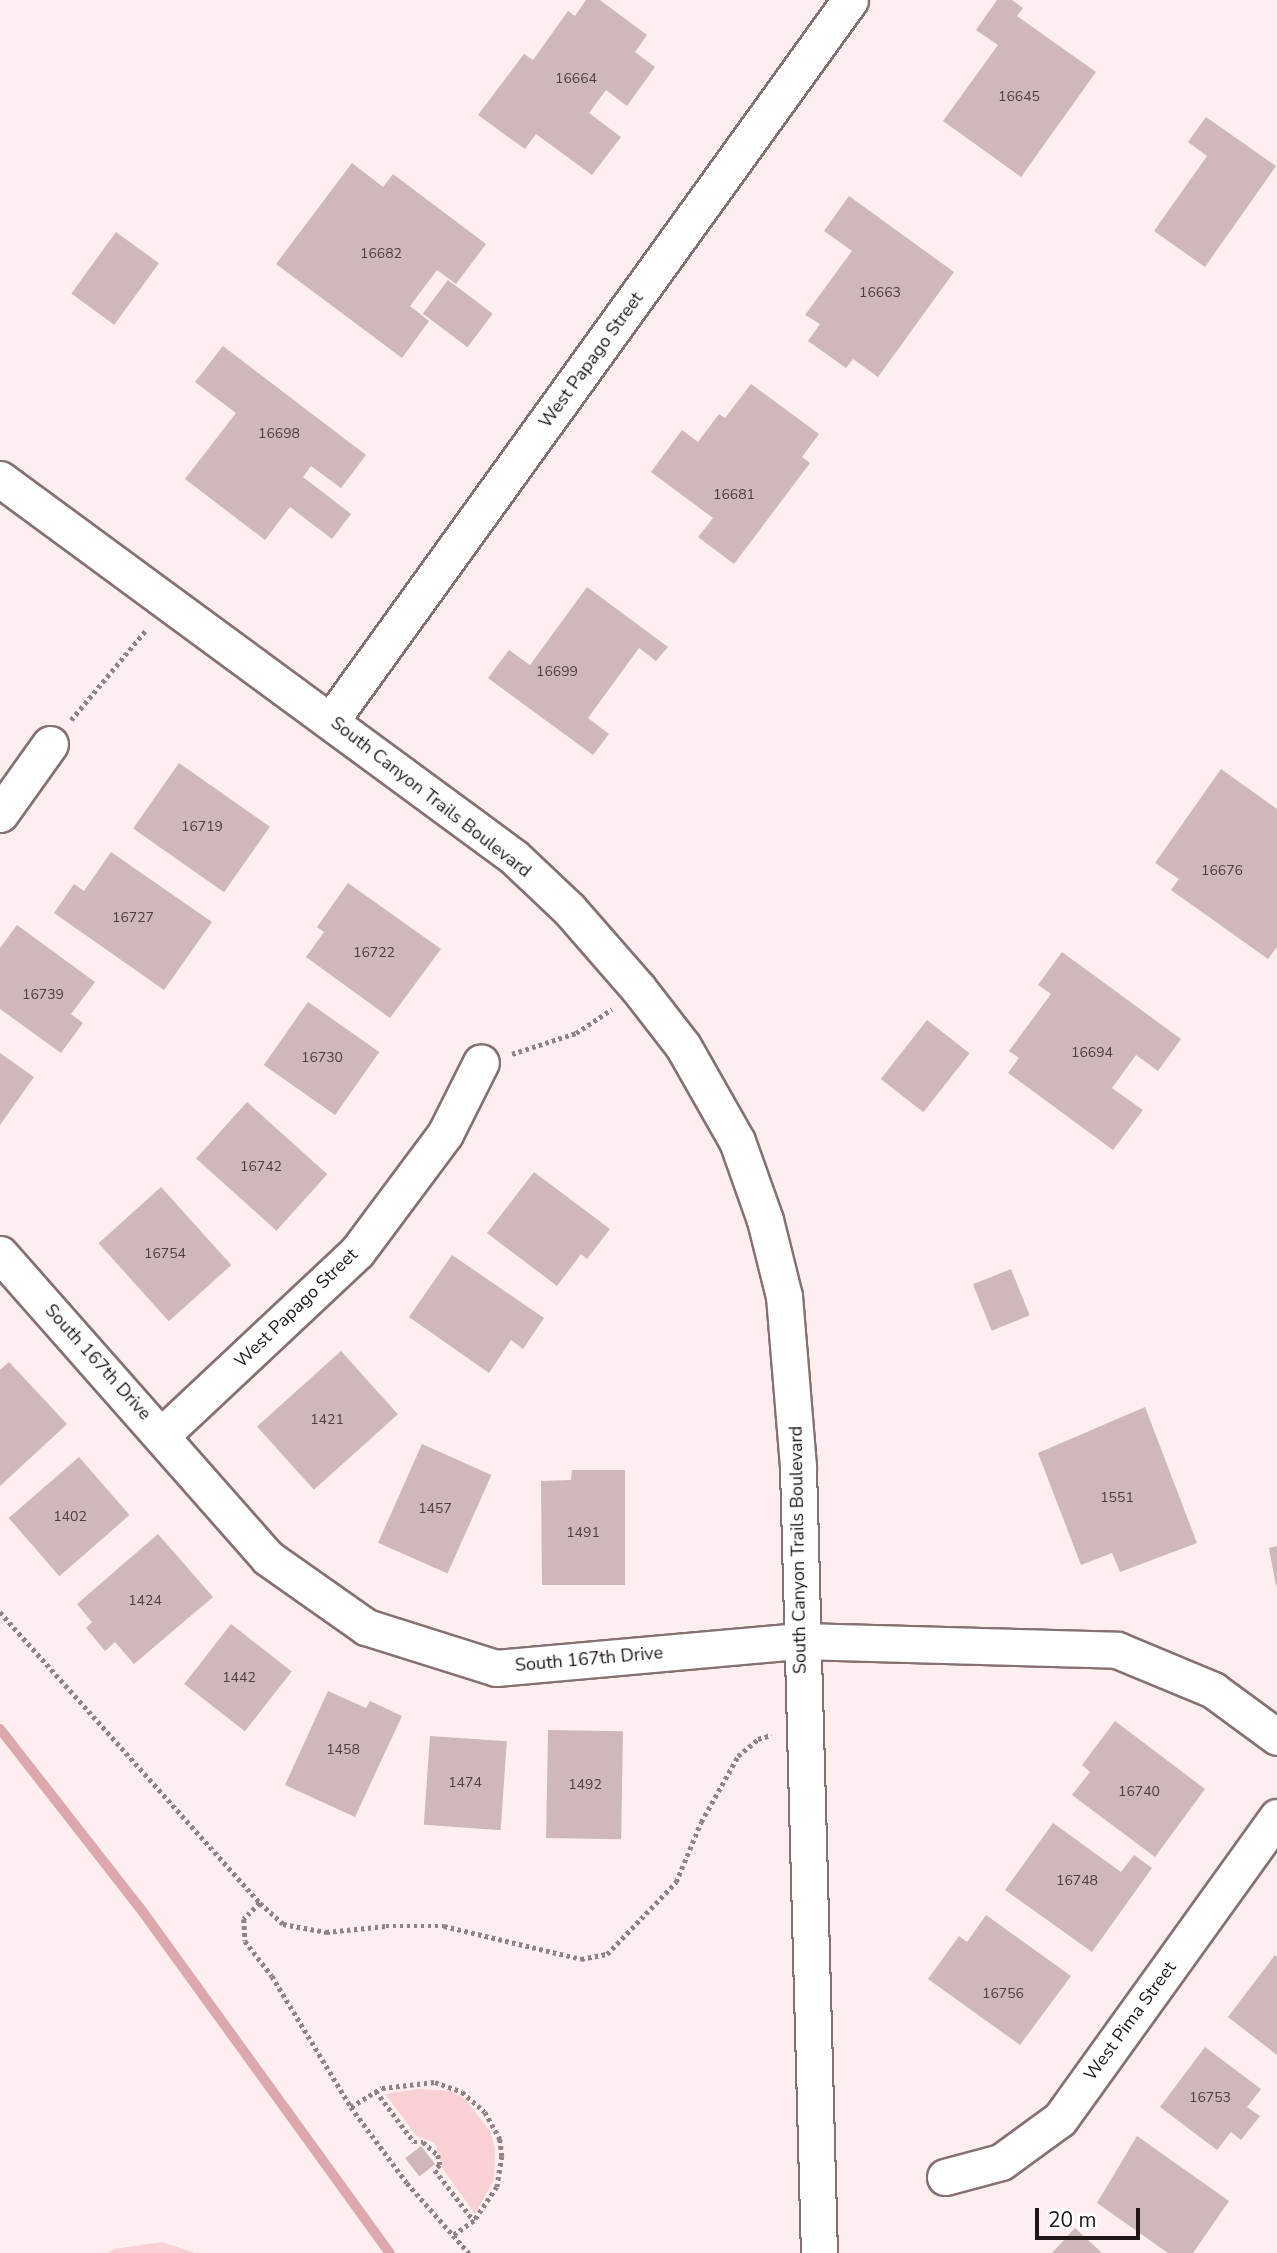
<!DOCTYPE html>
<html>
<head>
<meta charset="utf-8">
<style>
	body { margin:0 }
	#map { position:relative; width:1277px; height:2253px; overflow:hidden; background:#feeeef; font-family:"Nunito Sans",sans-serif }
	div>[style] { position:absolute }
	.green>* { inset:0; background:#f9d1d4 }
	.stream>* { height:10px; margin:-5px; padding:0 5px; transform-origin:5px; border-radius:5px; background:#dda8ad }
	.building>* { inset:0; background:#d0b7b9; transform-origin:0 0 }
	.path>* { height:4.5px; margin-top:-2.25px; transform-origin:0; background:repeating-linear-gradient(90deg,#8f8383 0 3.5px,transparent 0 7px) }
	.roads { filter:drop-shadow(2px 0 #877072) drop-shadow(-2px 0 #877072) drop-shadow(0 2px #877072) drop-shadow(0 -2px #877072) }
	.minor>* { height:35px; margin:-17.5px; padding:0 17.5px; transform-origin:17.5px; border-radius:17.5px; background:#fff }
	span { translate:-50% -50%; white-space:nowrap; text-align:center; line-height:1.15; -webkit-text-stroke:6px #fff; paint-order:stroke }
	.number-label { font-size:14px; color:#4c3f40 }
	.number-label span { -webkit-text-stroke-width:0 }
	.street-label { font-size:18px; color:#201717 }
	.scale { position:absolute; left:1035px; top:2208px; width:105px; height:32px; box-sizing:border-box; border:4px solid #201717; border-top:0; padding-left:9px; font-size:21px; line-height:24px; white-space:nowrap; color:#201717; -webkit-text-stroke:5px #fff; paint-order:stroke }
</style>
</head>
<body>
<div id="map">
	<div class="green">
		<i style="clip-path:polygon(418px 2089px,451px 2091px,465px 2099px,490px 2131px,495px 2148px,494px 2180px,475px 2214px,443px 2169px,435px 2143px,417px 2136px,385px 2094px)"></i>
		<i style="clip-path:polygon(162px 2242px,195px 2253px,108px 2253px,114px 2249px)"></i>
	</div>
	<div class="stream">
		<i style="left:0;top:1729px;width:227px;rotate:52deg"></i>
		<i style="left:140px;top:1908px;width:426px;rotate:54.1deg"></i>
	</div>
	<div class="building">
		<i style="clip-path:polygon(586px 0,600px 0,647px 35px,635px 52px,655px 67px,627px 106px,606px 90px,589px 113px,621px 137px,592px 175px,536px 134px,525px 149px,478px 115px,524px 54px,533px 60px,568px 11px,575px 16px)"></i>
		<i style="clip-path:polygon(997px 0,1012px 0,1023px 8px,1017px 16px,1096px 72px,1021px 177px,943px 121px,998px 45px,976px 30px)"></i>
		<i style="clip-path:polygon(1206px 117px,1276px 166px,1205px 267px,1154px 231px,1207px 156px,1188px 142px)"></i>
		<i style="clip-path:polygon(352px 163px,383px 187px,393px 174px,486px 244px,456px 284px,437px 270px,410px 306px,429px 321px,402px 358px,276px 264px)"></i>
		<i style="clip-path:polygon(849px 196px,954px 272px,878px 377px,853px 359px,846px 368px,808px 341px,820px 324px,805px 315px,852px 251px,824px 231px)"></i>
		<i style="left:116px;top:232px;width:53px;height:76px;rotate:36deg"></i>
		<i style="left:448px;top:280px;width:56px;height:42px;rotate:37deg"></i>
		<i style="clip-path:polygon(223px 346px,366px 455px,341px 488px,311px 466px,303px 477px,351px 514px,332px 539px,290px 507px,265px 540px,185px 479px,236px 413px,195px 382px)"></i>
		<i style="clip-path:polygon(751px 384px,819px 434px,802px 457px,810px 463px,734px 564px,698px 537px,713px 518px,651px 472px,682px 430px,698px 442px,719px 414px,725px 418px)"></i>
		<i style="clip-path:polygon(587px 587px,668px 647px,656px 661px,639px 648px,588px 718px,609px 734px,593px 755px,488px 678px,509px 650px,530px 665px)"></i>
		<i style="left:179px;top:763px;width:111px;height:80px;rotate:35deg"></i>
		<i style="clip-path:polygon(1221px 769px,1277px 809px,1277px 947px,1268px 959px,1171px 890px,1179px 879px,1155px 863px)"></i>
		<i style="clip-path:polygon(111px 852px,212px 922px,164px 990px,54px 913px,74px 884px,84px 891px)"></i>
		<i style="clip-path:polygon(348px 883px,441px 949px,390px 1018px,306px 957px,324px 932px,317px 927px)"></i>
		<i style="clip-path:polygon(17px 925px,95px 982px,71px 1014px,83px 1023px,61px 1053px,0 1009px,0 948px)"></i>
		<i style="clip-path:polygon(1062px 952px,1181px 1039px,1158px 1071px,1136px 1055px,1112px 1088px,1143px 1110px,1113px 1150px,1008px 1073px,1019px 1058px,1009px 1051px,1051px 994px,1038px 985px)"></i>
		<i style="left:308px;top:1002px;width:87px;height:77px;rotate:35deg"></i>
		<i style="left:927px;top:1020px;width:54px;height:75px;rotate:38deg"></i>
		<i style="clip-path:polygon(0 1053px,34px 1077px,0 1125px)"></i>
		<i style="left:247px;top:1102px;width:108px;height:76px;rotate:42deg"></i>
		<i style="clip-path:polygon(534px 1172px,610px 1229px,587px 1259px,581px 1254px,557px 1286px,487px 1233px)"></i>
		<i style="left:161px;top:1187px;width:105px;height:84px;rotate:48deg"></i>
		<i style="clip-path:polygon(452px 1255px,544px 1318px,523px 1349px,511px 1340px,489px 1373px,409px 1317px)"></i>
		<i style="left:1011px;top:1269px;width:50px;height:41px;rotate:68deg"></i>
		<i style="left:341px;top:1351px;width:85px;height:113px;rotate:48deg"></i>
		<i style="clip-path:polygon(9px 1362px,67px 1424px,0 1486px,0 1370px)"></i>
		<i style="clip-path:polygon(1145px 1407px,1197px 1543px,1120px 1572px,1112px 1553px,1081px 1565px,1038px 1453px)"></i>
		<i style="left:422px;top:1444px;width:76px;height:108px;rotate:24deg"></i>
		<i style="left:79px;top:1457px;width:77px;height:93px;rotate:49deg"></i>
		<i style="clip-path:polygon(572px 1470px,625px 1470px,625px 1585px,542px 1585px,541px 1481px,571px 1480px)"></i>
		<i style="clip-path:polygon(158px 1534px,213px 1597px,134px 1664px,115px 1642px,105px 1651px,86px 1628px,92px 1622px,77px 1604px)"></i>
		<i style="clip-path:polygon(1277px 1546px,1277px 1585px,1276px 1586px,1269px 1548px)"></i>
		<i style="left:231px;top:1624px;width:77px;height:76px;rotate:38deg"></i>
		<i style="clip-path:polygon(328px 1691px,366px 1708px,370px 1701px,402px 1716px,355px 1817px,285px 1785px)"></i>
		<i style="clip-path:polygon(1115px 1721px,1205px 1789px,1155px 1857px,1072px 1795px,1090px 1772px,1082px 1765px)"></i>
		<i style="left:548px;top:1730px;width:75px;height:108px;rotate:1deg"></i>
		<i style="left:430px;top:1736px;width:77px;height:89px;rotate:4deg"></i>
		<i style="clip-path:polygon(1053px 1823px,1121px 1872px,1134px 1855px,1152px 1868px,1092px 1952px,1005px 1890px)"></i>
		<i style="clip-path:polygon(986px 1915px,1071px 1976px,1020px 2045px,928px 1979px,959px 1936px,967px 1942px)"></i>
		<i style="clip-path:polygon(1275px 1955px,1277px 1957px,1277px 2055px,1228px 2017px)"></i>
		<i style="clip-path:polygon(1205px 2047px,1261px 2089px,1247px 2107px,1260px 2116px,1241px 2140px,1231px 2132px,1217px 2150px,1160px 2107px)"></i>
		<i style="clip-path:polygon(1137px 2136px,1229px 2201px,1193px 2253px,1168px 2253px,1097px 2203px)"></i>
		<i style="left:421px;top:2146px;width:23px;height:20px;rotate:52deg"></i>
		<i style="clip-path:polygon(1075px 2228px,1102px 2253px,1052px 2253px)"></i>
	</div>
	<div class="path">
		<i style="left:71px;top:720px;width:117px;rotate:-50.2deg"></i>
		<i style="left:512px;top:1054px;width:67px;rotate:-18.2deg"></i>
		<i style="left:576px;top:1033px;width:43px;rotate:-33.7deg"></i>
		<i style="left:0;top:1612px;width:390px;rotate:48.2deg"></i>
		<i style="left:260px;top:1903px;width:31px;rotate:42deg"></i>
		<i style="left:283px;top:1924px;width:44px;rotate:10.5deg"></i>
		<i style="left:326px;top:1932px;width:60px;rotate:-5.7deg"></i>
		<i style="left:386px;top:1926px;width:58px"></i>
		<i style="left:444px;top:1926px;width:141px;rotate:13.5deg"></i>
		<i style="left:581px;top:1959px;width:26px;rotate:-11deg"></i>
		<i style="left:607px;top:1954px;width:100px;rotate:-46.2deg"></i>
		<i style="left:676px;top:1882px;width:65px;rotate:-67.4deg"></i>
		<i style="left:701px;top:1822px;width:76px;rotate:-60.7deg"></i>
		<i style="left:738px;top:1756px;width:26px;rotate:-40deg"></i>
		<i style="left:758px;top:1739px;width:14px;rotate:-17deg"></i>
		<i style="left:260px;top:1903px;width:23px;rotate:135deg"></i>
		<i style="left:244px;top:1919px;width:22px;rotate:87deg"></i>
		<i style="left:245px;top:1941px;width:44px;rotate:52.4deg"></i>
		<i style="left:272px;top:1976px;width:153px;rotate:58.9deg"></i>
		<i style="left:351px;top:2107px;width:94px;rotate:53.6deg"></i>
		<i style="left:407px;top:2183px;width:94px;rotate:48.5deg"></i>
		<i style="left:376px;top:2091px;width:64px;rotate:53.3deg"></i>
		<i style="left:414px;top:2142px;width:9px"></i>
		<i style="left:423px;top:2142px;width:20px;rotate:41deg"></i>
		<i style="left:438px;top:2155px;width:10px;rotate:79deg"></i>
		<i style="left:440px;top:2165px;width:7px;rotate:135deg"></i>
		<i style="left:435px;top:2170px;width:64px;rotate:52.6deg"></i>
		<i style="left:351px;top:2107px;width:36px;rotate:-32deg"></i>
		<i style="left:382px;top:2088px;width:53px;rotate:-6.5deg"></i>
		<i style="left:435px;top:2082px;width:29px;rotate:20deg"></i>
		<i style="left:462px;top:2092px;width:30px;rotate:41deg"></i>
		<i style="left:485px;top:2112px;width:31px;rotate:61deg"></i>
		<i style="left:500px;top:2139px;width:17px;rotate:83deg"></i>
		<i style="left:502px;top:2156px;width:31px;rotate:99deg"></i>
		<i style="left:497px;top:2187px;width:41px;rotate:124.1deg"></i>
		<i style="left:474px;top:2221px;width:28px;rotate:145deg"></i>
	</div>
	<div class="roads">
		<div class="minor">
			<i style="left:0;top:479px;width:638px;rotate:36.33deg"></i>
			<i style="left:514px;top:857px;width:76px;rotate:43.4deg"></i>
			<i style="left:569px;top:909px;width:105px;rotate:48.9deg"></i>
			<i style="left:638px;top:988px;width:73px;rotate:52.2deg"></i>
			<i style="left:683px;top:1046px;width:109px;rotate:60.4deg"></i>
			<i style="left:737px;top:1141px;width:84px;rotate:70.5deg"></i>
			<i style="left:765px;top:1220px;width:78px;rotate:76deg"></i>
			<i style="left:784px;top:1296px;width:173px;rotate:85.3deg"></i>
			<i style="left:798px;top:1468px;width:785px;rotate:88.47deg"></i>
			<i style="left:332px;top:719px;width:886px;rotate:-54.23deg"></i>
			<i style="left:0;top:814px;width:86px;rotate:-54.5deg"></i>
			<i style="left:0;top:1254px;width:405px;rotate:48.6deg"></i>
			<i style="left:268px;top:1558px;width:120px;rotate:35.1deg"></i>
			<i style="left:366px;top:1627px;width:136px;rotate:17.5deg"></i>
			<i style="left:496px;top:1668px;width:305px;rotate:-5.1deg"></i>
			<i style="left:800px;top:1641px;width:317px;rotate:1.6deg"></i>
			<i style="left:1117px;top:1650px;width:104px;rotate:22.6deg"></i>
			<i style="left:1213px;top:1690px;width:79px;rotate:36.3deg"></i>
			<i style="left:163px;top:1434px;width:266px;rotate:-43.2deg"></i>
			<i style="left:357px;top:1252px;width:147px;rotate:-53.3deg"></i>
			<i style="left:445px;top:1134px;width:80px;rotate:-63.4deg"></i>
			<i style="left:945px;top:2177px;width:58px;rotate:-15deg"></i>
			<i style="left:1001px;top:2162px;width:73px;rotate:-36.1deg"></i>
			<i style="left:1060px;top:2119px;width:372px;rotate:-54.3deg"></i>
		</div>
	</div>
	<div class="number-label">
		<span style="left:576px;top:79px">16664</span>
		<span style="left:1019px;top:97px">16645</span>
		<span style="left:381px;top:254px">16682</span>
		<span style="left:880px;top:293px">16663</span>
		<span style="left:279px;top:434px">16698</span>
		<span style="left:734px;top:495px">16681</span>
		<span style="left:557px;top:672px">16699</span>
		<span style="left:202px;top:827px">16719</span>
		<span style="left:1222px;top:871px">16676</span>
		<span style="left:133px;top:918px">16727</span>
		<span style="left:374px;top:953px">16722</span>
		<span style="left:43px;top:995px">16739</span>
		<span style="left:1092px;top:1053px">16694</span>
		<span style="left:322px;top:1058px">16730</span>
		<span style="left:261px;top:1167px">16742</span>
		<span style="left:165px;top:1254px">16754</span>
		<span style="left:327px;top:1420px">1421</span>
		<span style="left:1117px;top:1498px">1551</span>
		<span style="left:435px;top:1509px">1457</span>
		<span style="left:70px;top:1517px">1402</span>
		<span style="left:583px;top:1533px">1491</span>
		<span style="left:145px;top:1601px">1424</span>
		<span style="left:239px;top:1678px">1442</span>
		<span style="left:343px;top:1750px">1458</span>
		<span style="left:465px;top:1783px">1474</span>
		<span style="left:585px;top:1785px">1492</span>
		<span style="left:1139px;top:1792px">16740</span>
		<span style="left:1077px;top:1881px">16748</span>
		<span style="left:1003px;top:1994px">16756</span>
		<span style="left:1210px;top:2098px">16753</span>
	</div>
	<div class="street-label">
		<span style="left:591px;top:360px;rotate:-54deg">West Papago Street</span>
		<span style="left:431px;top:797px;rotate:38deg">South Canyon Trails Boulevard</span>
		<span style="left:296px;top:1308px;rotate:-44deg">West Papago Street</span>
		<span style="left:98px;top:1362px;rotate:48deg">South 167th Drive</span>
		<span style="left:798px;top:1550px;rotate:-91deg">South Canyon Trails Boulevard</span>
		<span style="left:589px;top:1659px;rotate:-5deg">South 167th Drive</span>
		<span style="left:1130px;top:2021px;rotate:-54deg">West Pima Street</span>
	</div>
	<div class="scale">20 m</div>
</div>
</body>
</html>
